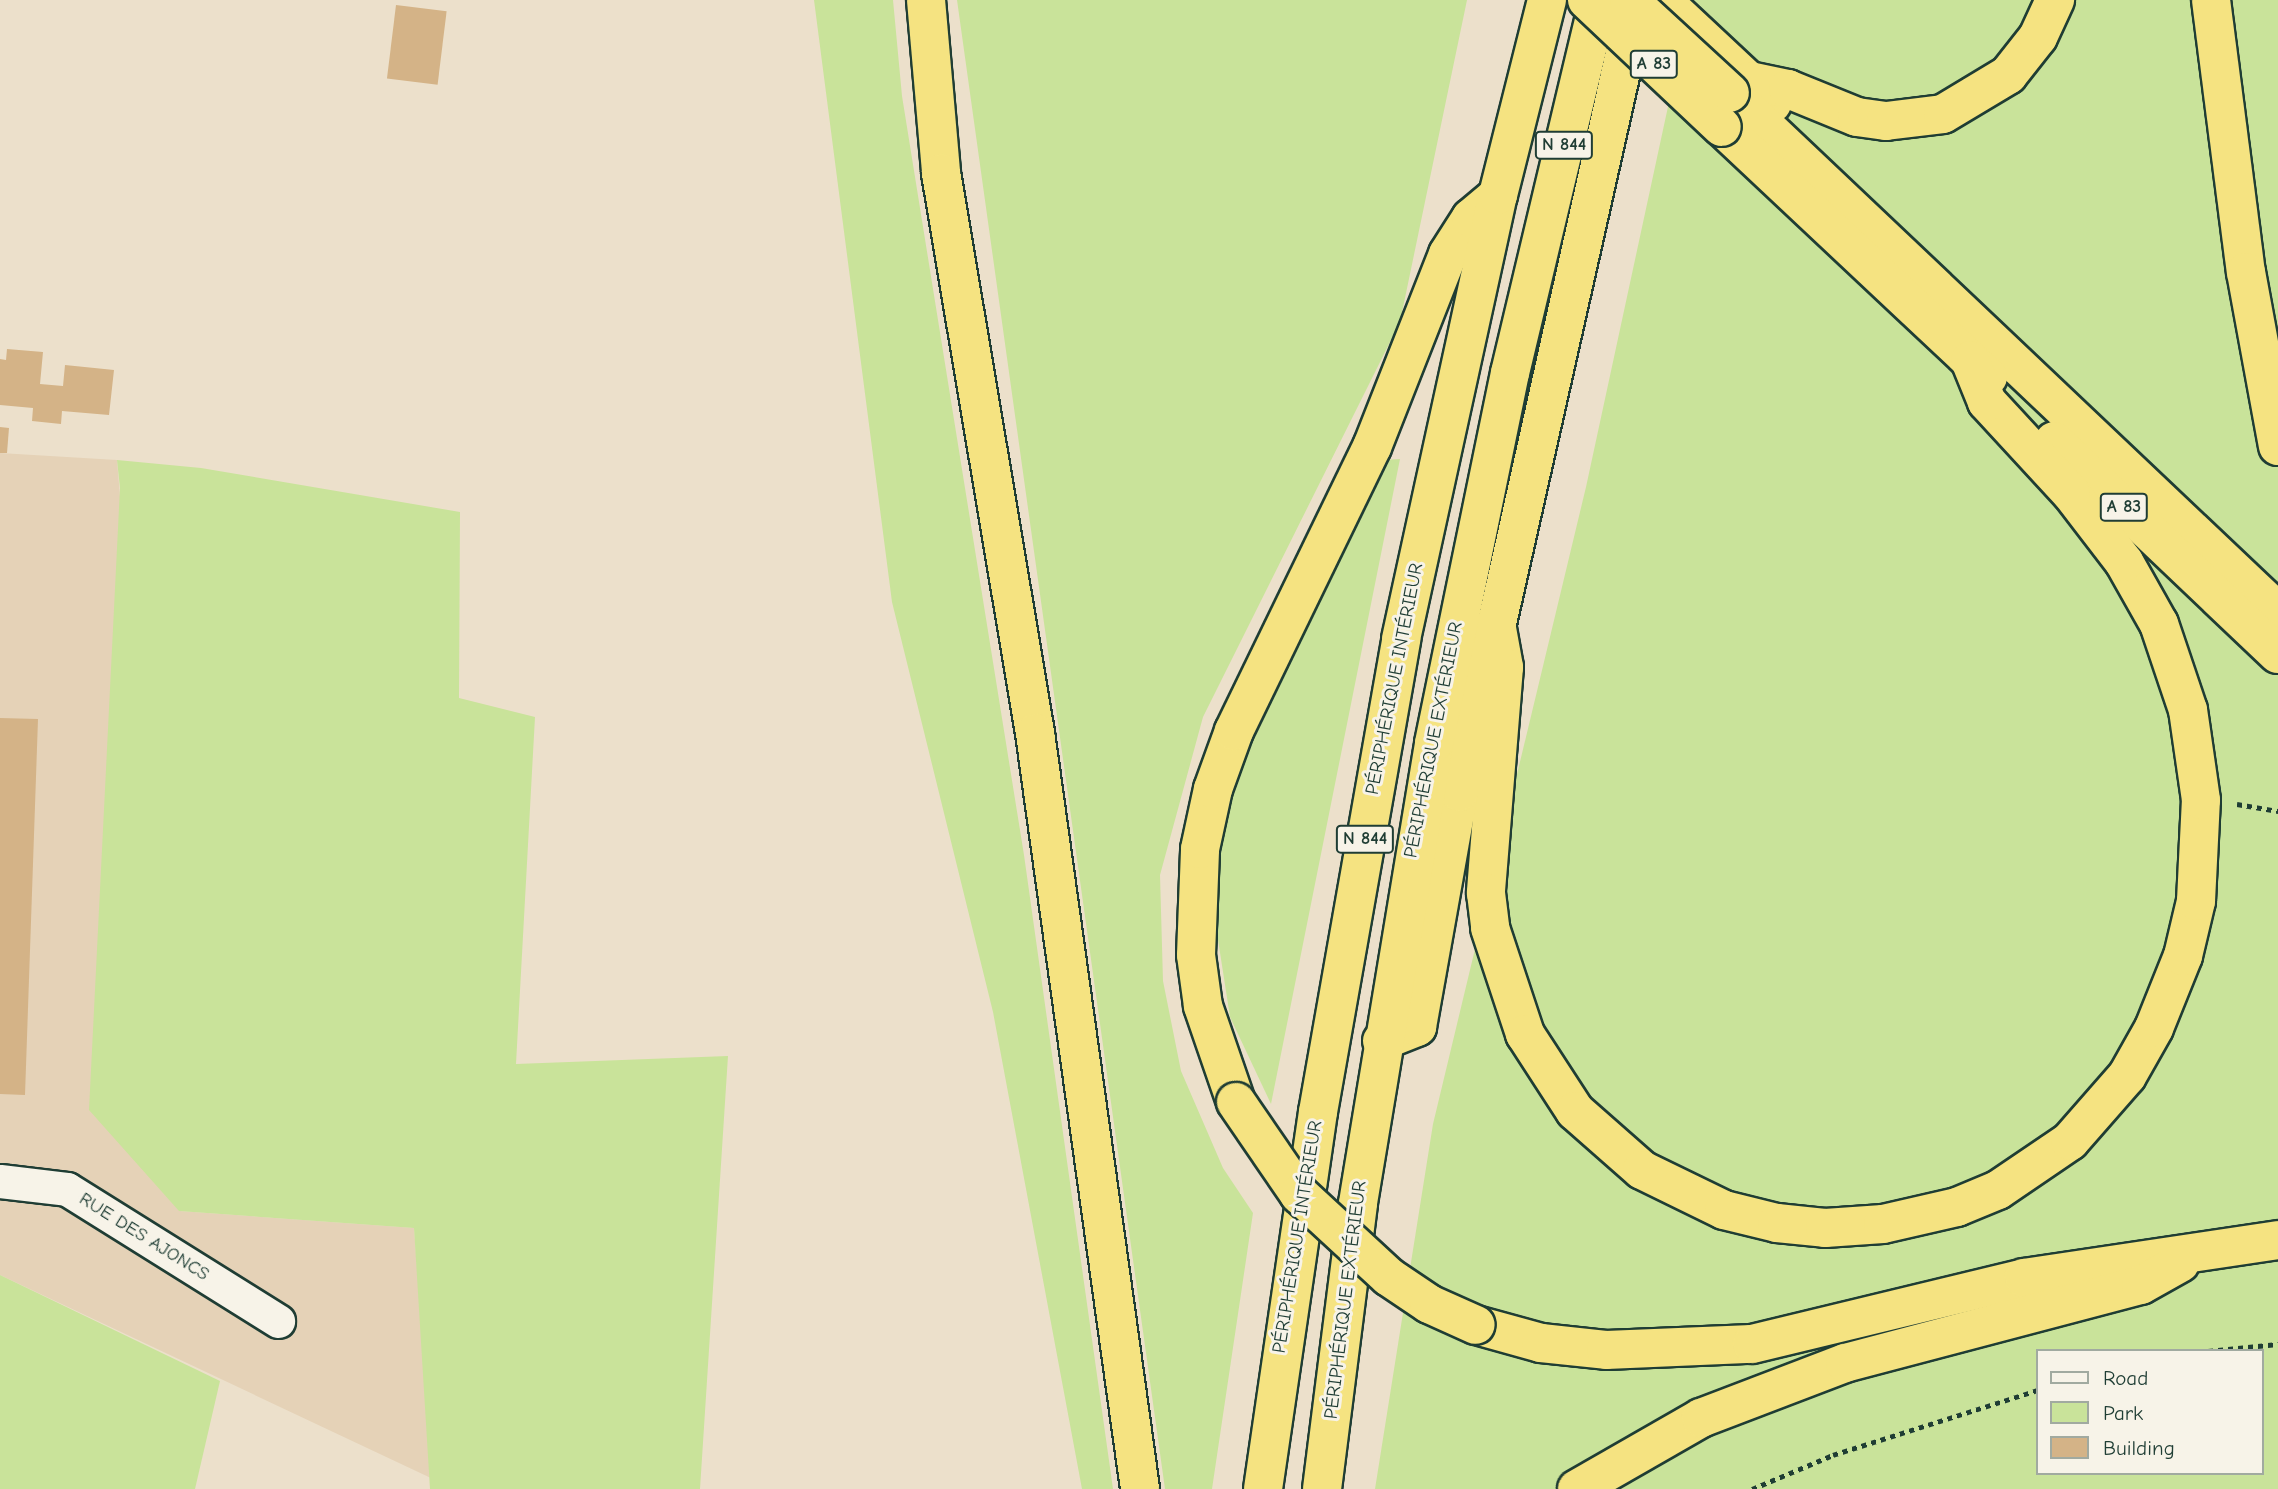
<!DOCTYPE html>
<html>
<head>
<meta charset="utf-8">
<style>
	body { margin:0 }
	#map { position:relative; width:2278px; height:1489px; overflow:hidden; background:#ece0cb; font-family:"Comic Neue",sans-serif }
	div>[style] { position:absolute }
	.built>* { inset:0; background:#e5d2b7 }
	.green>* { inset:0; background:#c9e39a }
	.building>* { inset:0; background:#d4b387; transform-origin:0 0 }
	.path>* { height:4.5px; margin-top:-2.25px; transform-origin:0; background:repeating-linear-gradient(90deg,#1f3d34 0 5px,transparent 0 10px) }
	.roads { filter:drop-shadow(2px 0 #1f3d34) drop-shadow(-2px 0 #1f3d34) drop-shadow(0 2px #1f3d34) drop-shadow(0 -2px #1f3d34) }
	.street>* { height:33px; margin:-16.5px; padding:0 16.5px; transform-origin:16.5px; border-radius:16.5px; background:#f7f3e8 }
	.highway>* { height:38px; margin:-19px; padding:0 19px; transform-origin:19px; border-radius:19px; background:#f5e381 }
	.bridges { filter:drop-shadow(2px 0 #1f3d34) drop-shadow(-2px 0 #1f3d34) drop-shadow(0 2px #1f3d34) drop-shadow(0 -2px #1f3d34) }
	.highway-bridge>* { height:38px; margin:-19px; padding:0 19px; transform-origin:19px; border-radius:19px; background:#f5e381 }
	span { translate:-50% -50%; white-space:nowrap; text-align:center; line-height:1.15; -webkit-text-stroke:6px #f7f3e8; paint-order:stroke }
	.shield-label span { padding:2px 5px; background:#f7f3e8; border:2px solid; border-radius:5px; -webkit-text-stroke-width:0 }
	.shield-label { font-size:18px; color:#1f3d34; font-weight:700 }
	.street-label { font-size:19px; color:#1f3d34 }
	.legend { position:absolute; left:2036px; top:1349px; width:228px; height:126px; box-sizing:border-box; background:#f7f3e8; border:2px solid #a1aaa0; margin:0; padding:9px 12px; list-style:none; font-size:21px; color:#1f3d34 }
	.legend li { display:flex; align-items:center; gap:14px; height:35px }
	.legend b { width:35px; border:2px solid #a1aaa0 }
</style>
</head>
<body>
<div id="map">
	<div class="built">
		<i style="clip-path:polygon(0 453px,117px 460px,179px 1211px,414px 1228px,433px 1479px,0 1275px)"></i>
	</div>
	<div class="green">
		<i style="clip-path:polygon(814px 0,893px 0,902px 96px,1024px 855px,1113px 1489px,1082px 1489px,993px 1012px,892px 602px)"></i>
		<i style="clip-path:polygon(957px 0,1467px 0,1400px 322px,1203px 717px,1160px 875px,1163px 981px,1181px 1071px,1223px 1168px,1253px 1213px,1212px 1489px,1165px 1489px)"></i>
		<i style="clip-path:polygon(evenodd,1691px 0,2278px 0,2278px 1489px,1375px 1489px,1433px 1124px,1586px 487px,1691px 0,2038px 1351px,2262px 1351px,2262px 1473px,2038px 1473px,2038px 1351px)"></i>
		<i style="clip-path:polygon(1400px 459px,1271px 1104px,1230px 1017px,1214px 914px,1224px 827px,1245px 745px,1383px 460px)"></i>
		<i style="clip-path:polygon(117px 460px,201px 468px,460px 512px,459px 698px,535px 717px,516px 1064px,728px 1056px,700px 1489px,430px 1489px,414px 1228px,179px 1211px,89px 1110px,120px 488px)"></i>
		<i style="clip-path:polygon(0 1275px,220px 1381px,195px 1489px,0 1489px)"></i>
	</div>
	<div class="building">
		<i style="left:396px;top:5px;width:51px;height:74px;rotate:7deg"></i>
		<i style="clip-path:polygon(7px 349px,43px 352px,40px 384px,63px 386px,65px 365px,114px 370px,109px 415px,62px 411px,61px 424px,32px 421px,33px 408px,0 405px,0 359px,6px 360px)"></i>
		<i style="clip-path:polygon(0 427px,9px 428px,7px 453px,0 453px)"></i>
		<i style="clip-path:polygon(0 718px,38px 719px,25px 1095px,0 1094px)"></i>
	</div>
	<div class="path">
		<i style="left:2237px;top:804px;width:42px;rotate:9.7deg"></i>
		<i style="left:2208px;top:1351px;width:70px;rotate:-5.7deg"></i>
		<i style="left:1752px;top:1489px;width:88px;rotate:-22.8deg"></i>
		<i style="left:1833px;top:1455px;width:215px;rotate:-17.6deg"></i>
	</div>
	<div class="roads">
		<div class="street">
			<i style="left:0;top:1181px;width:67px;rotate:6.8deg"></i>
			<i style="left:67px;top:1189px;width:249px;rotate:32deg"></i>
		</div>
		<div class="highway">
			<i style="left:926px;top:0;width:174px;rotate:85deg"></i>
			<i style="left:941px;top:173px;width:568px;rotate:80.47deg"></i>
			<i style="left:1035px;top:733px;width:763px;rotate:82.09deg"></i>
			<i style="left:1662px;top:0;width:151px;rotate:43.1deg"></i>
			<i style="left:2211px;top:0;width:274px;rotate:82.7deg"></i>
			<i style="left:2246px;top:272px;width:177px;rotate:79.6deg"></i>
			<i style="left:1750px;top:81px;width:39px;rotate:12deg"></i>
			<i style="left:1788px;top:89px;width:74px;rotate:22.1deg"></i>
			<i style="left:1857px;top:117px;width:29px;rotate:8deg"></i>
			<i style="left:1886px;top:121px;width:57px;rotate:-7deg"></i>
			<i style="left:1943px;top:114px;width:76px;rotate:-31deg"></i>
			<i style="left:2008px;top:75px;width:48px;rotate:-51.7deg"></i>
			<i style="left:2038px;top:37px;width:41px;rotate:-65.3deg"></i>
			<i style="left:1730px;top:93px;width:755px;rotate:43.44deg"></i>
			<i style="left:1722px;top:127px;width:365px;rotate:43.2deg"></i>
			<i style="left:2054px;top:441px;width:309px;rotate:43.6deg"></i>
			<i style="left:1496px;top:623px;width:45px;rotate:79.7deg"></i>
			<i style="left:1504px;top:667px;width:227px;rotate:94.6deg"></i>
			<i style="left:1486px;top:893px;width:35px;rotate:83deg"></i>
			<i style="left:1490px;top:928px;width:112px;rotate:71.7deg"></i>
			<i style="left:1525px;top:1034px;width:92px;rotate:57deg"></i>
			<i style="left:1575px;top:1111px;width:89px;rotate:41.4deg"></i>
			<i style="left:1642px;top:1170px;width:91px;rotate:26deg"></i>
			<i style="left:1724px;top:1210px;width:55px;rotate:13.8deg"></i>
			<i style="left:1777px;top:1223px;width:48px;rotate:5.9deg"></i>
			<i style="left:1825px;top:1228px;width:58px;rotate:-3.9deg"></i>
			<i style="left:1883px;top:1224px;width:76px;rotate:-12.9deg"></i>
			<i style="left:1957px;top:1207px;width:44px;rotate:-22.5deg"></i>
			<i style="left:1998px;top:1190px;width:87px;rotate:-34.2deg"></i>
			<i style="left:2070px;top:1141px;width:86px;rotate:-48.8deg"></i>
			<i style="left:2127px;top:1076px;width:55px;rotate:-60.6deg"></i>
			<i style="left:2154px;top:1028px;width:78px;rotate:-68.1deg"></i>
			<i style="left:2183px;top:956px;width:57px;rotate:-76.7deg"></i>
			<i style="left:2196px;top:901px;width:101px;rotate:-87.2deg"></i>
			<i style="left:2201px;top:800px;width:91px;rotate:-98.2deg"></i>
			<i style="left:2188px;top:710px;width:91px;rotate:-108.6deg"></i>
			<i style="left:2159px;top:624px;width:71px;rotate:-119.4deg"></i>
			<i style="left:2124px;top:562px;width:87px;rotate:-127.5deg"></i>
			<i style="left:2071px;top:493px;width:124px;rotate:-132.7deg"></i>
			<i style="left:1987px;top:402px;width:45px;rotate:-112deg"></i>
			<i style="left:1382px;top:1041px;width:38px;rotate:-22deg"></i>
			<i style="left:1417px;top:1027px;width:239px;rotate:-79.9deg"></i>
			<i style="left:1459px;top:792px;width:803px;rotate:-77.33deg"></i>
			<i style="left:1236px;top:1102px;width:102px;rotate:-109deg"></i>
			<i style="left:1203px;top:1006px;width:51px;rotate:-97.8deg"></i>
			<i style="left:1196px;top:955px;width:106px;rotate:-87.8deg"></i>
			<i style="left:1200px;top:849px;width:61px;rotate:-77.8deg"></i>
			<i style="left:1213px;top:789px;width:62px;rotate:-70.1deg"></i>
			<i style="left:1234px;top:731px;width:316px;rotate:-64.1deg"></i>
			<i style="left:1372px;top:447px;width:207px;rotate:-68.5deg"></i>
			<i style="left:1448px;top:254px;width:43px;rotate:-57.4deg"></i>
			<i style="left:1471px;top:218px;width:35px;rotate:-40deg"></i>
			<i style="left:1476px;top:1325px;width:67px;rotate:15.5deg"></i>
			<i style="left:1541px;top:1343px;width:65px;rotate:6.1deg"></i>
			<i style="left:1606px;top:1350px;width:146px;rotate:-2.4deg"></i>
			<i style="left:1752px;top:1344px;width:280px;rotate:-13.6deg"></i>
			<i style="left:2024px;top:1278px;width:257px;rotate:-8.5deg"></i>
			<i style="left:1263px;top:1489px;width:381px;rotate:-81.7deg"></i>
			<i style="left:1318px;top:1112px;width:480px;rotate:-80deg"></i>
			<i style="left:1401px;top:639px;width:454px;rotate:-77.7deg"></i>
			<i style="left:1498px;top:195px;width:201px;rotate:-75.9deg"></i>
			<i style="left:1322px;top:1489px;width:288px;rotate:-82.8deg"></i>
			<i style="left:1358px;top:1203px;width:466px;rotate:-80.6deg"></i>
			<i style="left:1434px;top:743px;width:378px;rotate:-78.4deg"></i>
			<i style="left:1510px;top:373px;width:383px;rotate:-76.6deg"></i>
			<i style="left:1577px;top:1489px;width:143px;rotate:-29.8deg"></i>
			<i style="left:1701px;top:1418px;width:154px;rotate:-20.9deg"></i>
			<i style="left:1845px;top:1363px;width:306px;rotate:-14.8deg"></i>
			<i style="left:2141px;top:1285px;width:45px;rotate:-29.4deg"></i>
		</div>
	</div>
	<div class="bridges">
		<div class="highway-bridge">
			<i style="left:1587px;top:0;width:185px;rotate:43.3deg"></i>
			<i style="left:1629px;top:0;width:137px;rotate:42.6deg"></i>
			<i style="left:1236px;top:1102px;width:112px;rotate:55.6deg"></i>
			<i style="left:1299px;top:1194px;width:122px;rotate:42.7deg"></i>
			<i style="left:1389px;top:1277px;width:48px;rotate:34deg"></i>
			<i style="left:1429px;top:1304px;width:51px;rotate:24.1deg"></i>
		</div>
	</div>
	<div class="shield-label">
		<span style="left:1654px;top:64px">A 83</span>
		<span style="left:1564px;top:145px">N 844</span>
		<span style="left:2124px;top:507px">A 83</span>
		<span style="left:1365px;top:839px">N 844</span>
	</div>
	<div class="street-label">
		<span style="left:1395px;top:679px;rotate:-79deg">PÉRIPHÉRIQUE INTÉRIEUR</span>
		<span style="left:1434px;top:740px;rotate:-79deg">PÉRIPHÉRIQUE EXTÉRIEUR</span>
		<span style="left:144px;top:1237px;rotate:32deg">RUE DES AJONCS</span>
		<span style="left:1298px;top:1237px;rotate:-81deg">PÉRIPHÉRIQUE INTÉRIEUR</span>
		<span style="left:1346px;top:1300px;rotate:-83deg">PÉRIPHÉRIQUE EXTÉRIEUR</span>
	</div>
	<ul class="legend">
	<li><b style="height:9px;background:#f7f3e8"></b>Road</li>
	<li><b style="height:19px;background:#c9e39a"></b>Park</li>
	<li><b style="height:19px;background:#d4b387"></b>Building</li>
	</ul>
</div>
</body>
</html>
